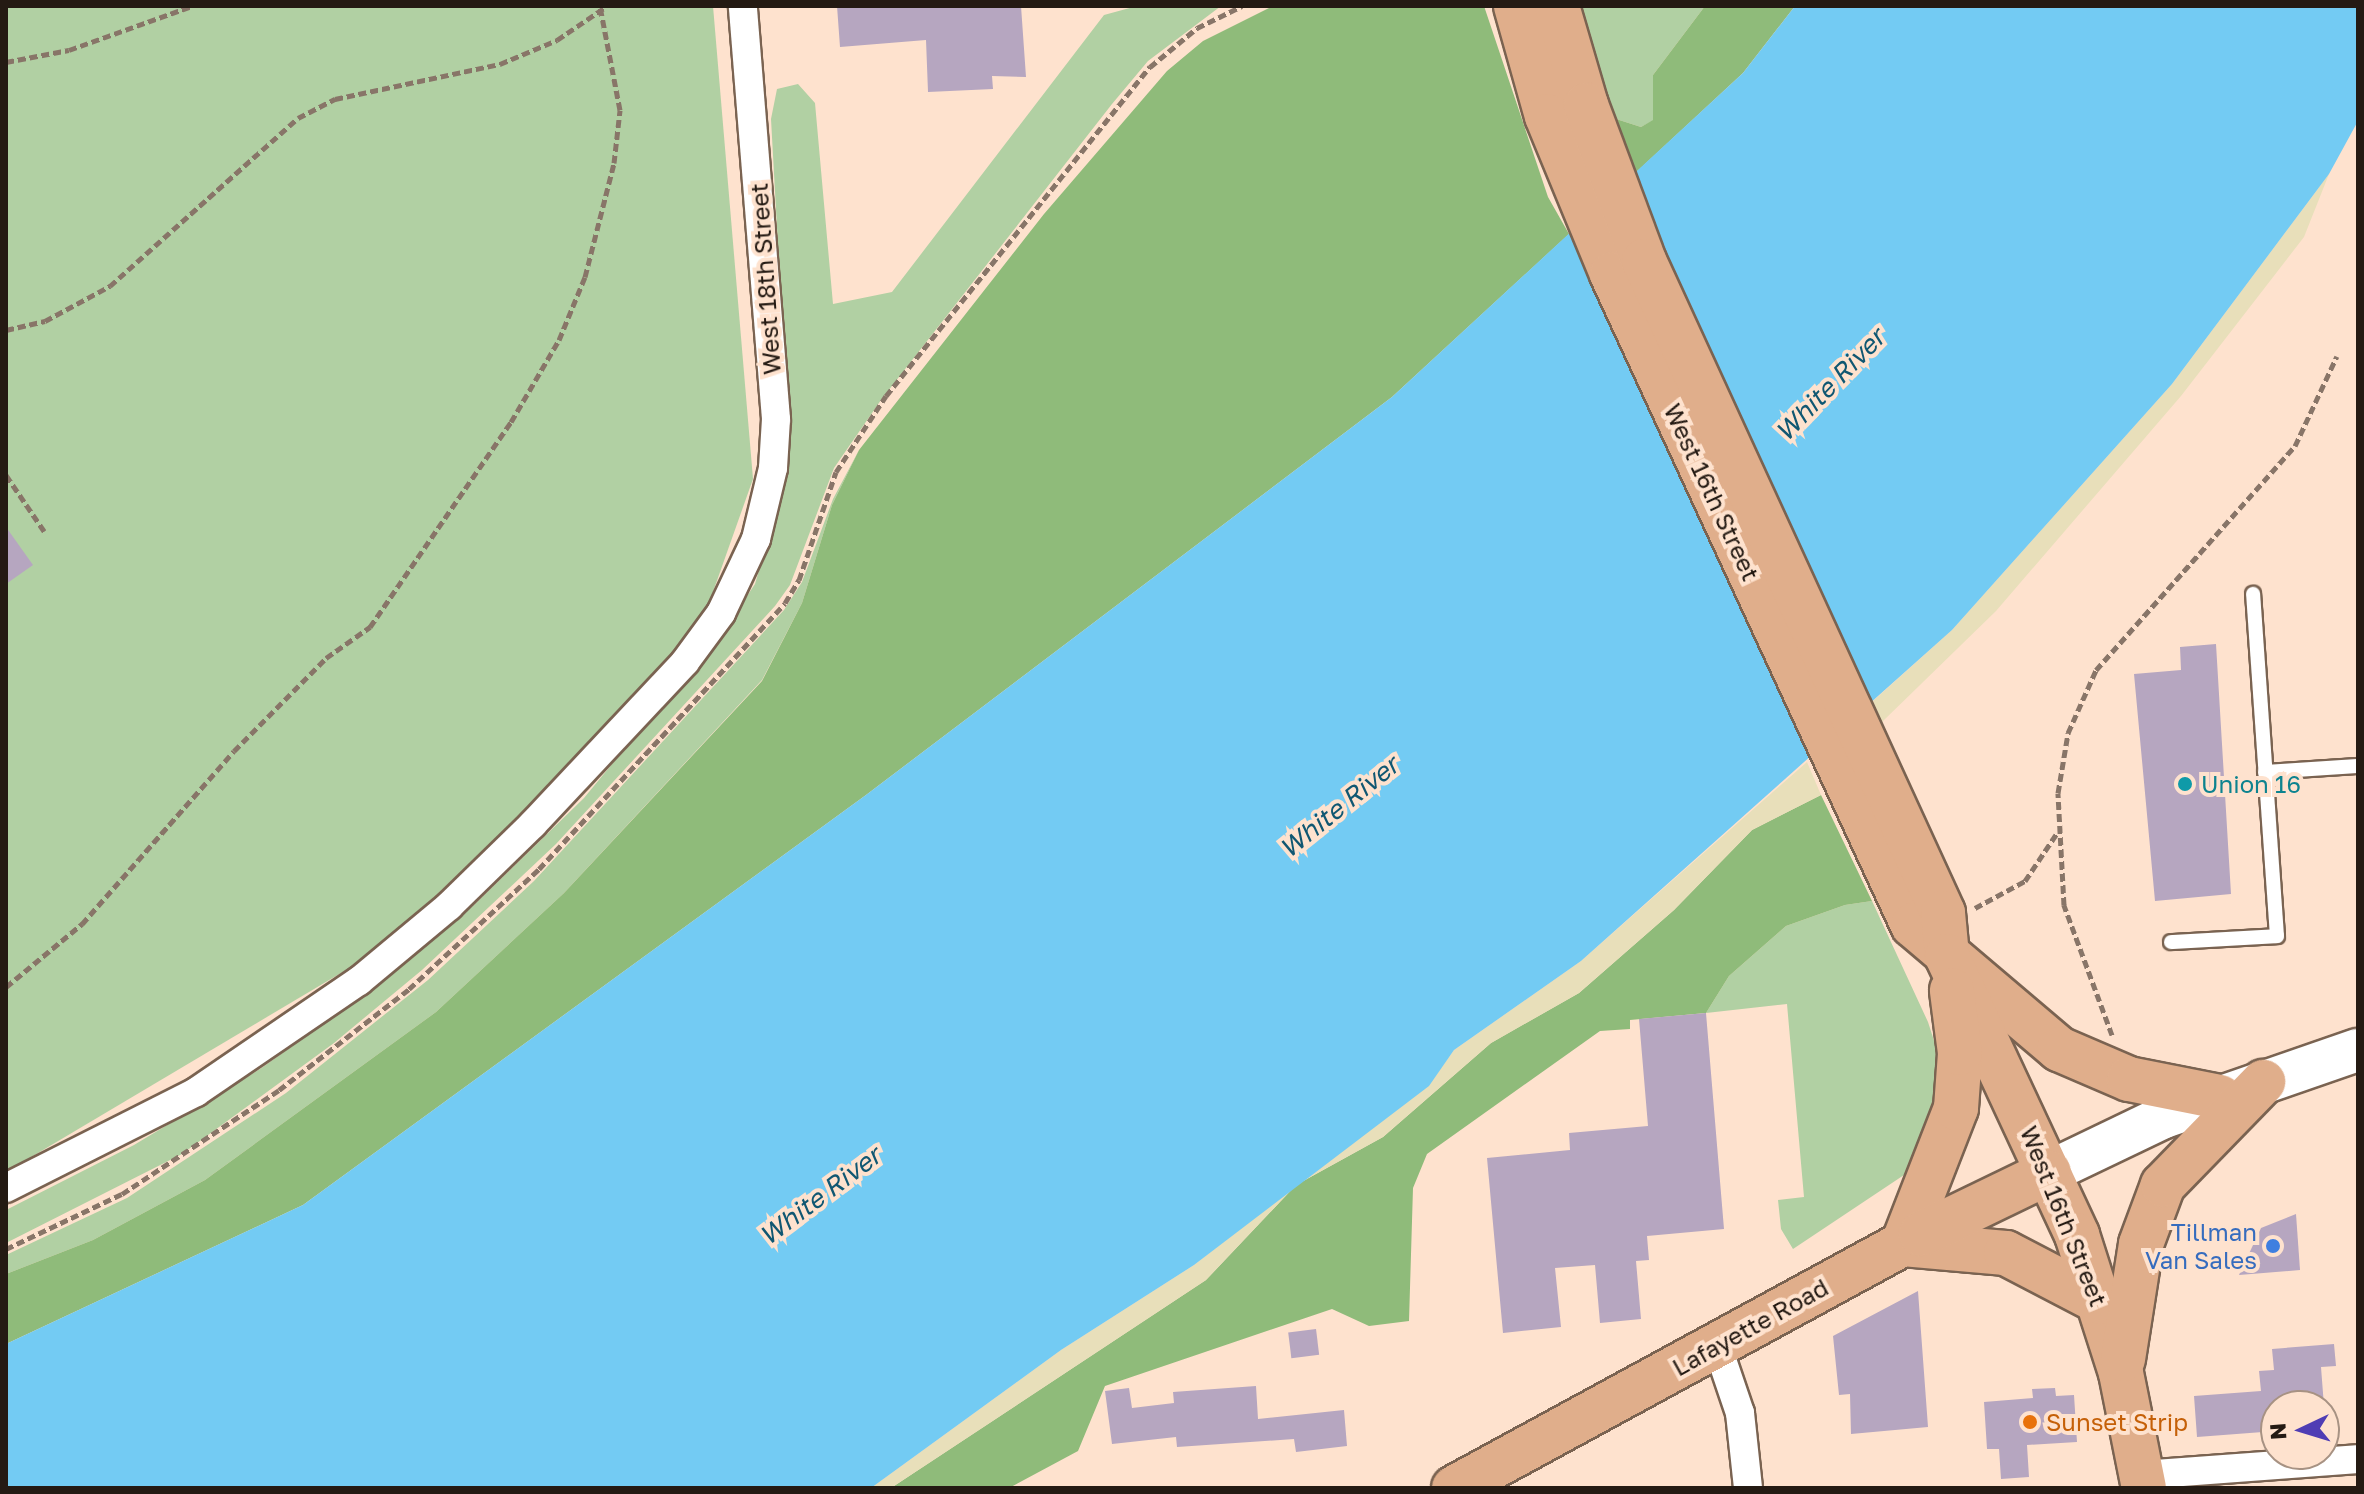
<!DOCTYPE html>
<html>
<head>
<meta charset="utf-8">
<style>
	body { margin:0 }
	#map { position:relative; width:2364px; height:1494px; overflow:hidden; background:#fee2ce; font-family:"Golos Text",sans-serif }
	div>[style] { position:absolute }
	.green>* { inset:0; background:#b1d0a3 }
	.forest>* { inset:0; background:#8fbb7a }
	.sand>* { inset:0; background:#e8dfba }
	.water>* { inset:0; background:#73cbf3 }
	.building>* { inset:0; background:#b6a6c0; transform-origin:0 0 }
	.path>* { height:5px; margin-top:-2.5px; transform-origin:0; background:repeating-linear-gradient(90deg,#887568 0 8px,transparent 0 12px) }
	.roads { filter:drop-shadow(2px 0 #7a6351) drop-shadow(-2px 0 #7a6351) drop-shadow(0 2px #7a6351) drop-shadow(0 -2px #7a6351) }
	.service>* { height:14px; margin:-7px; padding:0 7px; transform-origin:7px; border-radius:7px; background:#fff }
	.minor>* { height:28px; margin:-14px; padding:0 14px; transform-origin:14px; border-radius:14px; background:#fff }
	.secondary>* { height:42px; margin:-21px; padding:0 21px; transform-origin:21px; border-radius:21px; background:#fff }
	.primary>* { height:44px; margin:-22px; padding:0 22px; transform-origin:22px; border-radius:22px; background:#e0ae8b }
	.dots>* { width:22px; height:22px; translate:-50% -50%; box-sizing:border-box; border:4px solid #fee2ce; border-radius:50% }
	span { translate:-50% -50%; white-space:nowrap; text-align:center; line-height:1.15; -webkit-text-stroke:8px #fee2ce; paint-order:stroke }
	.street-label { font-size:24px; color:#241a13 }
	.culture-label { font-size:24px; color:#0d838f }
	.left { translate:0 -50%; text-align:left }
	.shop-label { font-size:24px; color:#366cbe }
	.right { translate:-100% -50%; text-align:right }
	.food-label { font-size:24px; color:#c56008 }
	.water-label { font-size:26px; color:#105772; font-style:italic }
	.frame { position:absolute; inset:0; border:8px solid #241a13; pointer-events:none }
	.north { position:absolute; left:2260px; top:1390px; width:80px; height:80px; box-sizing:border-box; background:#fee2ce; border:2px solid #a79283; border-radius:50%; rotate:266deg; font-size:22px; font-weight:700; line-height:32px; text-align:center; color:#241a13 }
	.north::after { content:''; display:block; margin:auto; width:28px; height:36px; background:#4f3db4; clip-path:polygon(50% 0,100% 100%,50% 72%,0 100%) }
</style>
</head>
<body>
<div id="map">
	<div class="green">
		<i style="clip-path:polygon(6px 6px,713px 6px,753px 479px,703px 620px,565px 772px,378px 951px,6px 1172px)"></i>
		<i style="clip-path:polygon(1137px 6px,1221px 6px,1148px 61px,1112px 104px,881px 400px,834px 468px,790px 585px,775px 606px,556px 844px,422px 970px,334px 1043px,182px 1154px,6px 1243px,6px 1210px,134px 1145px,260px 1069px,363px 996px,474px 905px,584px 798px,731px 620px,755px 584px,784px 484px,788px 427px,771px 119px,777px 89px,798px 84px,815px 103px,833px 304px,892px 292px,1104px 15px)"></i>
		<i style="clip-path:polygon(1581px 6px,1705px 6px,1653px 75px,1654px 120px,1641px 127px,1613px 118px)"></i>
		<i style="clip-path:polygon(859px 450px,832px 505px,802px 603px,762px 680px,564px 893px,436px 1012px,205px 1180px,93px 1240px,6px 1274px,6px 1255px,127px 1198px,286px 1093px,428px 980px,534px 881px,784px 610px,802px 582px,833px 499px)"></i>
		<i style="clip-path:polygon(1872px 901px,1928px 1022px,1938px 1053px,1939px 1094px,1907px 1173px,1793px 1249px,1781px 1229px,1778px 1200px,1804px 1197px,1787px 1004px,1706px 1013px,1729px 976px,1786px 926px,1845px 905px)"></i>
	</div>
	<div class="forest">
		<i style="clip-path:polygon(1273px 6px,1484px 6px,1548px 197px,1569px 234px,1392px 397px,866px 795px,303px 1205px,6px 1344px,6px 1274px,93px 1240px,205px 1180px,436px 1012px,564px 893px,762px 681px,802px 603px,832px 505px,859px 450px,1044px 214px,1167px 71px,1203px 41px)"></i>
		<i style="clip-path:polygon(1705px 6px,1795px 6px,1743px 73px,1632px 176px,1613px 118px,1641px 127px,1653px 120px,1653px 75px)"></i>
		<i style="clip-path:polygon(1821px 795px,1872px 901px,1845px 905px,1786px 926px,1729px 976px,1706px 1013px,1630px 1020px,1630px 1029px,1600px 1031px,1427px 1154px,1413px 1188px,1409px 1321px,1369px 1326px,1332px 1309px,1105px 1386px,1078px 1451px,1009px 1488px,891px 1488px,1206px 1280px,1296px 1185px,1383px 1137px,1491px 1043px,1579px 993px,1674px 910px,1752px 830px)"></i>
	</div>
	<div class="sand">
		<i style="clip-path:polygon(2329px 174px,2304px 237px,2181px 396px,1996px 611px,1882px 722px,1873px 701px,1952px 630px,2172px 384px)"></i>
		<i style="clip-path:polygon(1807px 762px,1821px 795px,1752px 830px,1674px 910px,1579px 993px,1491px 1043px,1383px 1137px,1296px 1185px,1206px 1280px,891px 1488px,871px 1488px,1061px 1350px,1194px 1265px,1296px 1185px,1428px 1086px,1454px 1050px,1581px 961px)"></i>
	</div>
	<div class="water">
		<i style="clip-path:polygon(1795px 6px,2358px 6px,2358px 121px,2329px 174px,2172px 384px,1952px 630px,1581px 961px,1454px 1050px,1429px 1086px,1194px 1265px,1061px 1350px,871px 1488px,6px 1488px,6px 1344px,303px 1205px,866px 795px,1392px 397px,1743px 73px)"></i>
	</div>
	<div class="building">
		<i style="clip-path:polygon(837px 6px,1021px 6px,1026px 77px,992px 76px,993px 89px,928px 92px,926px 40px,840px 47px)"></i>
		<i style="clip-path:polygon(6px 527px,33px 565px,6px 584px)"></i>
		<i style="clip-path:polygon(2216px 644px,2231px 894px,2155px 901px,2134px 674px,2181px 670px,2180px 647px)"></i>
		<i style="clip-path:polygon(1706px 1013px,1724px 1229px,1647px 1236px,1649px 1260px,1636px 1261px,1641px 1319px,1600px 1323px,1595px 1265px,1555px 1268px,1561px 1327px,1503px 1333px,1487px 1158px,1570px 1150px,1569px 1133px,1648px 1126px,1639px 1019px)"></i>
		<i style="clip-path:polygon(2296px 1214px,2300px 1270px,2239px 1275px,2261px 1228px)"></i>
		<i style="clip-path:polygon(1918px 1291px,1928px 1427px,1851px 1434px,1850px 1394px,1839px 1395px,1833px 1336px)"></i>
		<i style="left:1316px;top:1329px;width:26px;height:28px;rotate:83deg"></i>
		<i style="clip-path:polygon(2334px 1344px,2336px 1366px,2321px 1367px,2324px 1406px,2276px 1406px,2276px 1431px,2197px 1437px,2194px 1396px,2261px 1391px,2259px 1371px,2274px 1370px,2272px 1349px)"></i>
		<i style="clip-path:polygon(1256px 1386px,1258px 1419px,1344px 1410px,1347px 1446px,1296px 1452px,1294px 1439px,1177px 1447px,1176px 1437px,1112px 1444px,1105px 1391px,1129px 1388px,1132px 1408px,1174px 1403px,1173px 1392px)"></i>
		<i style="clip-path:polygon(2055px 1388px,2056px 1396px,2074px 1395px,2077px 1442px,2027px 1445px,2029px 1477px,2001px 1479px,1999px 1449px,1987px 1449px,1984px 1402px,2033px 1398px,2032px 1389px)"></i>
	</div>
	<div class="path">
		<i style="left:6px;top:62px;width:64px;rotate:-10.8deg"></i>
		<i style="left:69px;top:50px;width:131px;rotate:-19.7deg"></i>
		<i style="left:6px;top:330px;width:40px;rotate:-13deg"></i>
		<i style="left:45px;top:321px;width:74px;rotate:-28.3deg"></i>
		<i style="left:110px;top:286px;width:252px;rotate:-41.8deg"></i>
		<i style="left:298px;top:118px;width:42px;rotate:-27.2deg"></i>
		<i style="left:335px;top:99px;width:169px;rotate:-12deg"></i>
		<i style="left:500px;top:64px;width:62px;rotate:-22.8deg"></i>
		<i style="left:557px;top:40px;width:60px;rotate:-34.2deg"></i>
		<i style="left:6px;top:475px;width:68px;rotate:55.8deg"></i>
		<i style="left:1975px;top:908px;width:57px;rotate:-28.4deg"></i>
		<i style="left:2025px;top:881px;width:58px;rotate:-56.3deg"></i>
		<i style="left:6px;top:987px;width:99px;rotate:-39.7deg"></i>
		<i style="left:82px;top:924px;width:230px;rotate:-48.7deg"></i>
		<i style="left:234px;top:751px;width:131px;rotate:-45.3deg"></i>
		<i style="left:326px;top:658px;width:54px;rotate:-35.2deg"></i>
		<i style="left:370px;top:627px;width:249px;rotate:-55.5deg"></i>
		<i style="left:511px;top:422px;width:95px;rotate:-59.7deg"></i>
		<i style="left:559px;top:340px;width:68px;rotate:-67.6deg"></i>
		<i style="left:585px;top:277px;width:118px;rotate:-75.7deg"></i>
		<i style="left:614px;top:163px;width:53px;rotate:-83.5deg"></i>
		<i style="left:620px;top:110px;width:106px;rotate:-100.9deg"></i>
		<i style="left:2112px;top:1035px;width:139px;rotate:-110.3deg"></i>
		<i style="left:2064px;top:905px;width:112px;rotate:-93.1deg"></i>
		<i style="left:2058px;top:793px;width:61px;rotate:-80.5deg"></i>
		<i style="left:2068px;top:733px;width:69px;rotate:-66deg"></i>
		<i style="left:2096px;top:670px;width:300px;rotate:-48.4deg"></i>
		<i style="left:2295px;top:446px;width:99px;rotate:-65deg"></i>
		<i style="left:6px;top:1249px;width:128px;rotate:-25.4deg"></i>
		<i style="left:122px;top:1194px;width:188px;rotate:-33.5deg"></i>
		<i style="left:279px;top:1090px;width:165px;rotate:-37.8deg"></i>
		<i style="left:409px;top:989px;width:177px;rotate:-42.7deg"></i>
		<i style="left:539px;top:869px;width:362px;rotate:-47.2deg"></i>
		<i style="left:785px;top:603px;width:27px;rotate:-59deg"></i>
		<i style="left:799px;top:580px;width:114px;rotate:-71.1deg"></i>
		<i style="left:836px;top:472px;width:91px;rotate:-56.7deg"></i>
		<i style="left:886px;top:396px;width:422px;rotate:-51.3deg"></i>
		<i style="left:1150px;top:67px;width:61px;rotate:-39.7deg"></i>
		<i style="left:1197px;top:28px;width:50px;rotate:-26.1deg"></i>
	</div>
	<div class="roads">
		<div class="service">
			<i style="left:2265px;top:772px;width:93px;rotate:-3.7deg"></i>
			<i style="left:2171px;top:942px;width:106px;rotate:-3.2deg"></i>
			<i style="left:2277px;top:936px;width:343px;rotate:-94deg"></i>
		</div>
		<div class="minor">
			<i style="left:6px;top:1188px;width:213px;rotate:-26.8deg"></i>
			<i style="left:196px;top:1092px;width:197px;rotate:-34.3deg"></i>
			<i style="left:359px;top:981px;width:117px;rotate:-39.8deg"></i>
			<i style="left:449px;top:906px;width:117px;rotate:-44.3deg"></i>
			<i style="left:533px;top:824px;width:222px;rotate:-46.8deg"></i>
			<i style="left:685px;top:662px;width:61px;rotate:-53.7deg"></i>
			<i style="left:721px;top:613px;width:82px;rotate:-64.7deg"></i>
			<i style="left:756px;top:539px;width:73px;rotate:-76.5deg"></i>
			<i style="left:773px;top:468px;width:49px;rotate:-86.5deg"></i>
			<i style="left:776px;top:419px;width:414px;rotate:-94.6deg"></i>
			<i style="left:1717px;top:1345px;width:72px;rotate:71.3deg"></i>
			<i style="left:1740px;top:1413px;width:75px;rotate:83.9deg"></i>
			<i style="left:2142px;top:1475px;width:217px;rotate:-4.2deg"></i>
		</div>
		<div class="secondary">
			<i style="left:2049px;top:1172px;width:127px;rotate:-25.6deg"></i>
			<i style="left:2164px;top:1117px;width:205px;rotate:-19.1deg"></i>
		</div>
		<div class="primary">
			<i style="left:1516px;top:6px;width:114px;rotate:74.3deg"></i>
			<i style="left:1547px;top:116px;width:171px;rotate:67.6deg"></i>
			<i style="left:1612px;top:274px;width:717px;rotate:65.19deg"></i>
			<i style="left:1913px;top:925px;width:192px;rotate:40.3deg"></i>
			<i style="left:2059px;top:1049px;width:76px;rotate:23.2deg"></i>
			<i style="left:2129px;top:1079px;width:93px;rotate:11.2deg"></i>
			<i style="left:1557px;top:6px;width:103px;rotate:73.7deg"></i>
			<i style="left:1586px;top:105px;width:166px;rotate:69.6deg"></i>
			<i style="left:1644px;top:261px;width:717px;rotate:65.36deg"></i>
			<i style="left:1943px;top:913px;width:43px;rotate:84.7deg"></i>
			<i style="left:1947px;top:956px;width:308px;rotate:65deg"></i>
			<i style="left:2077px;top:1235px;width:145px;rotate:72.3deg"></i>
			<i style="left:2121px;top:1373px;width:117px;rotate:78.7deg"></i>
			<i style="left:1903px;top:1244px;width:146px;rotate:-68.7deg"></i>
			<i style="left:1956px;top:1108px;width:55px;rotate:-85.8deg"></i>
			<i style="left:1960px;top:1053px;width:63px;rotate:-97.4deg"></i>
			<i style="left:1903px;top:1244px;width:103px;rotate:5deg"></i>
			<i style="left:2006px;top:1253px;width:106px;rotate:27.5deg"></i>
			<i style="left:2123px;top:1359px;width:116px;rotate:-81.1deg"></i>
			<i style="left:2141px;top:1244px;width:63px;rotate:-69.6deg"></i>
			<i style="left:2163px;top:1185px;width:144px;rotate:-45.8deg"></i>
			<i style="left:1454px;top:1488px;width:532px;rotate:-28.54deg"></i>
			<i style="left:1921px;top:1234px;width:142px;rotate:-25.8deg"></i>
		</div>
	</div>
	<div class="dots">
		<i style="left:2185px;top:784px;background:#0f9aa8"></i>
		<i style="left:2273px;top:1246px;background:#3f7fe0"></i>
		<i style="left:2030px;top:1422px;background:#e8710a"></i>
	</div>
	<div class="street-label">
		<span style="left:765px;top:279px;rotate:-94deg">West 18th Street</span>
		<span style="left:1712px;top:492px;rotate:65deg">West 16th Street</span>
		<span style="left:2064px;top:1216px;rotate:68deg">West 16th Street</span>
		<span style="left:1750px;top:1327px;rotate:-29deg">Lafayette Road</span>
	</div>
	<div class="culture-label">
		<span class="left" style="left:2201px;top:784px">Union 16</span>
	</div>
	<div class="shop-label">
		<span class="right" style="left:2257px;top:1246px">Tillman<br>Van Sales</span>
	</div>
	<div class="food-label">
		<span class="left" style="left:2046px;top:1422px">Sunset Strip</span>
	</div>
	<div class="water-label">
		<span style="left:1830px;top:385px;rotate:-46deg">White River</span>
		<span style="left:1339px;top:807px;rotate:-39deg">White River</span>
		<span style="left:820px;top:1196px;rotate:-37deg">White River</span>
	</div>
	<div class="frame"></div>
	<div class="north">N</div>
</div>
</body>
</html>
